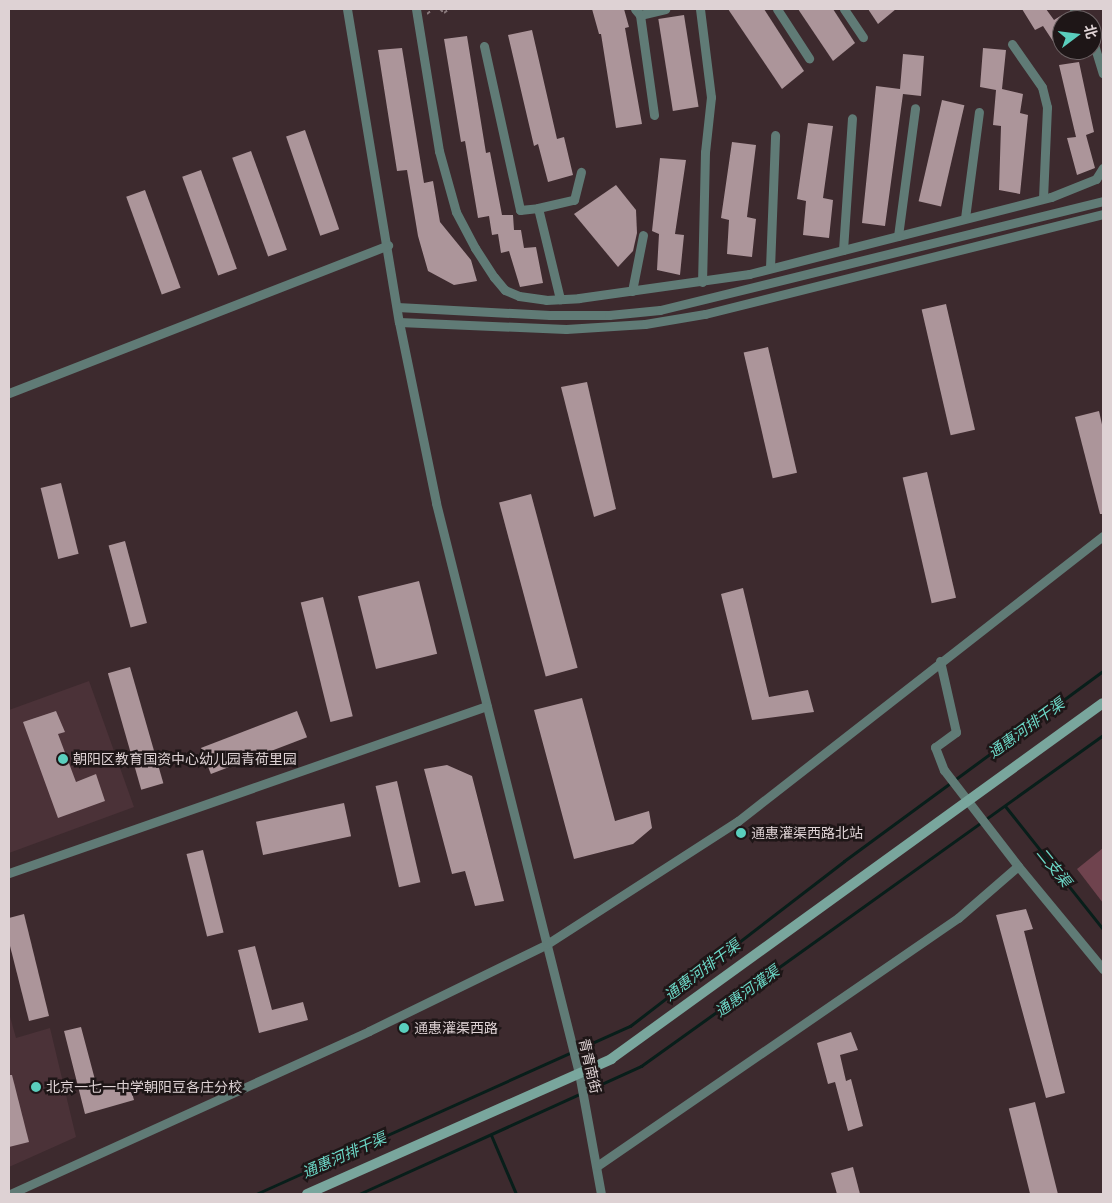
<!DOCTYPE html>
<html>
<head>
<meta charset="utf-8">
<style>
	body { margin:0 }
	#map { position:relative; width:1112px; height:1203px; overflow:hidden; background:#3d2a2e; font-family:"Archivo Narrow","Noto Sans SC",sans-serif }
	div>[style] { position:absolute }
	.built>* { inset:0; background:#4b3238 }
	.green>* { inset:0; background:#6f434e }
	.stream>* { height:3px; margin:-1.5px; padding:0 1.5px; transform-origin:1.5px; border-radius:1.5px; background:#081e1a }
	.building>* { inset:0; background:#ac959a; transform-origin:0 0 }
	.path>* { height:2px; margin-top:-1px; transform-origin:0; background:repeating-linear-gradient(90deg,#89797c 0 4px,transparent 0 6.5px) }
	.street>* { height:9px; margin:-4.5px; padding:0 4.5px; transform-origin:4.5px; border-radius:4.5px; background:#607b76 }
	.secondary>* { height:10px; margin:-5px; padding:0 5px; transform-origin:5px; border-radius:5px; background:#79a69d }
	.dots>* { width:14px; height:14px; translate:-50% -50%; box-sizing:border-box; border:2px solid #1e1617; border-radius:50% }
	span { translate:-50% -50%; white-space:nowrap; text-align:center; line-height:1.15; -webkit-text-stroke:5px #1e1617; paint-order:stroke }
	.poi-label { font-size:14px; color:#ded2d4 }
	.left { translate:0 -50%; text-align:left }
	.street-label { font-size:14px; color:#ded2d4 }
	.water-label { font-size:15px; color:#6bd7c6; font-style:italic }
	.frame { position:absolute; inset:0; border:10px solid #ded2d4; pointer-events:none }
	.north { position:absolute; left:1052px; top:10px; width:50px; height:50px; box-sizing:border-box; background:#1e1617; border:1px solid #6b6163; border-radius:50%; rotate:75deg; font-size:14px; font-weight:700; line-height:20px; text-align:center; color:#ded2d4 }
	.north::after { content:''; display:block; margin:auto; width:18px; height:22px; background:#5acebd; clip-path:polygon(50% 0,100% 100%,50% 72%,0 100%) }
</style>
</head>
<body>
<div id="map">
	<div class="built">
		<i style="clip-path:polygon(89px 681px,134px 807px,9px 853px,9px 710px)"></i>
		<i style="clip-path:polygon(9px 1013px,16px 1038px,50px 1028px,76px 1137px,9px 1167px)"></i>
	</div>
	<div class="green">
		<i style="clip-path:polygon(1103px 848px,1103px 903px,1077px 869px)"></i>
	</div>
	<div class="stream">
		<i style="left:1005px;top:806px;width:157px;rotate:51.5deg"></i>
		<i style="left:491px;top:1135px;width:64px;rotate:67deg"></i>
		<i style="left:256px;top:1194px;width:410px;rotate:-24.2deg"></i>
		<i style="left:630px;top:1026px;width:270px;rotate:-37.6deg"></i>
		<i style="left:844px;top:861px;width:321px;rotate:-36.3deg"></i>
		<i style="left:359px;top:1194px;width:310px;rotate:-24.4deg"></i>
		<i style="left:641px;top:1066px;width:568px;rotate:-35.62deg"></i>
	</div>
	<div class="building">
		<i style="clip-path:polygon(592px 9px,624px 9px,629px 27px,625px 28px,642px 124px,616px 128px,601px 34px,599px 34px)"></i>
		<i style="clip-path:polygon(728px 9px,764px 9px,804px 71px,782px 89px)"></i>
		<i style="clip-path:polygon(798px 9px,833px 9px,855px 43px,833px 61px)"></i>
		<i style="clip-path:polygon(868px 9px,896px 9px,878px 24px)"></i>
		<i style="clip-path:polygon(1022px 9px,1046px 9px,1054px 20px,1062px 15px,1062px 55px,1043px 26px,1035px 30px)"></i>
		<i style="left:684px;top:15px;width:93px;height:26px;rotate:81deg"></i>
		<i style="clip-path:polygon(532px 30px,557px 139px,564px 137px,573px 175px,548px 182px,538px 144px,534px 146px,508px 35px)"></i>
		<i style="clip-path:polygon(467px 36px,486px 153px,490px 152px,502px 215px,513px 215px,514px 230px,521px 230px,524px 248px,536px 247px,543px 283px,520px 287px,509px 251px,501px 253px,498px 234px,492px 235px,489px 216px,478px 218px,465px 141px,461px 142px,444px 39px)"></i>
		<i style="clip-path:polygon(402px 48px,424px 183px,433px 181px,440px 222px,471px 260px,477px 281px,454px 285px,428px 271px,418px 236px,407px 170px,397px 171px,378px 50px)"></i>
		<i style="clip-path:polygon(983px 48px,1006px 50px,1002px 89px,1023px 94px,1020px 113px,1028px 115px,1020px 194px,999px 190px,1001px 126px,993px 125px,996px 90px,980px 87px)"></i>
		<i style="clip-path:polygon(903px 54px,924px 56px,921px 96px,903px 94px,885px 226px,862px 223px,876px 86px,900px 89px)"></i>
		<i style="clip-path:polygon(1079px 62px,1094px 132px,1086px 135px,1095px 168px,1077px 175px,1067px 138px,1076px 137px,1059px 65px)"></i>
		<i style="left:942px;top:100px;width:23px;height:104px;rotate:13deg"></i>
		<i style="clip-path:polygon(808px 123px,833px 126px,823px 198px,833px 200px,829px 238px,803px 235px,806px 201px,797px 199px)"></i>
		<i style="left:305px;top:130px;width:105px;height:20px;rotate:71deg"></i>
		<i style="clip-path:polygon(732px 142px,756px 145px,747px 217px,756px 219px,752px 257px,727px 254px,729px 220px,721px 218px)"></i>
		<i style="left:251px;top:151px;width:105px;height:20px;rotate:70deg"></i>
		<i style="clip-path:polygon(660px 158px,686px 160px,675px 234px,684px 235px,680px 275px,657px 270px,659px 234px,652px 231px)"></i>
		<i style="left:201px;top:170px;width:105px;height:20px;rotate:70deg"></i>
		<i style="clip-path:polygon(616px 185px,636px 210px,637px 233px,633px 251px,618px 267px,574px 214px)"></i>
		<i style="left:145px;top:190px;width:104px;height:20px;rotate:70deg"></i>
		<i style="left:946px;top:304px;width:129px;height:25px;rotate:77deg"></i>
		<i style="left:768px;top:347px;width:129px;height:25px;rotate:77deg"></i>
		<i style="clip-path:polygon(587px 382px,616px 509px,594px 517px,561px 387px)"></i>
		<i style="clip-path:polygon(1099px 411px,1103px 429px,1103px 514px,1100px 514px,1075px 417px)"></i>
		<i style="left:927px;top:472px;width:129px;height:25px;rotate:77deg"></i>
		<i style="left:61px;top:483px;width:73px;height:21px;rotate:76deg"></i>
		<i style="left:531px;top:494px;width:180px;height:33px;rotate:75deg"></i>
		<i style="left:125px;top:541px;width:85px;height:17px;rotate:75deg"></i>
		<i style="left:419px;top:581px;width:75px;height:63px;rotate:76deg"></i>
		<i style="clip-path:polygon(743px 588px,769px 697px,808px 690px,814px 712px,752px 720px,721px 594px)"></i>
		<i style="left:323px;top:597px;width:123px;height:23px;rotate:76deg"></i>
		<i style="left:130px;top:667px;width:121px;height:23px;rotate:74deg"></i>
		<i style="clip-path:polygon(582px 698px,615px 821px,649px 811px,652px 828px,633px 844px,574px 859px,534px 710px)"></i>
		<i style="clip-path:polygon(56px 711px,65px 732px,58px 734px,76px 782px,96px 774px,105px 801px,58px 818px,23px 722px)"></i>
		<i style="left:297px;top:711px;width:28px;height:103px;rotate:69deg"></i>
		<i style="clip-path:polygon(447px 765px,472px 776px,504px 901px,475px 906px,465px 871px,452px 874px,424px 769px)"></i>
		<i style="left:397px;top:781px;width:104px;height:22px;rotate:77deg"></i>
		<i style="left:344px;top:803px;width:34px;height:90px;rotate:78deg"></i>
		<i style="left:203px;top:850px;width:85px;height:17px;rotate:76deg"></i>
		<i style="clip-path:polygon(1026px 909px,1033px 929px,1024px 931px,1065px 1093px,1046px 1098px,996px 915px)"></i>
		<i style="clip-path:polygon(24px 914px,49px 1016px,29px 1021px,9px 942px,9px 918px)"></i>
		<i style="clip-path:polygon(255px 946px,272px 1010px,303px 1002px,308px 1020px,259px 1033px,238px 950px)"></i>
		<i style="clip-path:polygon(81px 1027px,98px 1091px,129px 1082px,134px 1100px,85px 1114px,64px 1031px)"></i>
		<i style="clip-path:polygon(851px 1032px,858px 1050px,840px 1055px,846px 1081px,851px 1079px,863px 1126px,848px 1131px,835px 1082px,828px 1084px,817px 1043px)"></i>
		<i style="clip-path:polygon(9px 1075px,12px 1075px,29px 1142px,9px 1147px)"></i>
		<i style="left:1035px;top:1102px;width:95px;height:27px;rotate:76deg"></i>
		<i style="clip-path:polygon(853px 1167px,860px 1194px,837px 1194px,831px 1173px)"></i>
	</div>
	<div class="path">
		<i style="left:440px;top:9px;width:6px;rotate:45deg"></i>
		<i style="left:444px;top:13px;width:6px;rotate:-39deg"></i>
		<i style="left:427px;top:14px;width:8px;rotate:-40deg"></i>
	</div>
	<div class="street">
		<i style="left:347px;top:9px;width:317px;rotate:80.6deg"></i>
		<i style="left:399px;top:322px;width:185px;rotate:78.4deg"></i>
		<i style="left:436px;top:503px;width:588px;rotate:75.92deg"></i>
		<i style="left:579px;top:1073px;width:123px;rotate:79.7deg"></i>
		<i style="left:416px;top:9px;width:144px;rotate:80.8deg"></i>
		<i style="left:439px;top:151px;width:63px;rotate:74.4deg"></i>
		<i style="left:456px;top:212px;width:41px;rotate:62.2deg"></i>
		<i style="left:475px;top:248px;width:35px;rotate:57deg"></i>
		<i style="left:494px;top:277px;width:17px;rotate:50deg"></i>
		<i style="left:505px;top:290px;width:15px;rotate:23deg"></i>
		<i style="left:519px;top:296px;width:27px;rotate:8deg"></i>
		<i style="left:546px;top:300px;width:33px;rotate:-3deg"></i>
		<i style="left:579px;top:298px;width:172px;rotate:-8deg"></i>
		<i style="left:749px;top:274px;width:312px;rotate:-14.3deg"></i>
		<i style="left:1051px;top:197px;width:48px;rotate:-21.8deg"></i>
		<i style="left:1096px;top:179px;width:13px;rotate:-58deg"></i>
		<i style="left:635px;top:9px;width:8px;rotate:50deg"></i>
		<i style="left:640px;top:15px;width:26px;rotate:-13deg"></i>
		<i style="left:700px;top:9px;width:89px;rotate:82.9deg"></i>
		<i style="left:711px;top:97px;width:55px;rotate:96.2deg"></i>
		<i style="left:705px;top:152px;width:130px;rotate:91.3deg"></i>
		<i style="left:777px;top:9px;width:59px;rotate:56.9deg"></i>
		<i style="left:844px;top:9px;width:34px;rotate:56deg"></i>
		<i style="left:1074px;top:9px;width:14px;rotate:54deg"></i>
		<i style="left:640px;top:15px;width:101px;rotate:82deg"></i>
		<i style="left:1092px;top:38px;width:37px;rotate:73deg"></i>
		<i style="left:1012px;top:44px;width:52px;rotate:55.1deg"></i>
		<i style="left:1042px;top:87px;width:21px;rotate:76deg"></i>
		<i style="left:1047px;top:107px;width:91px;rotate:92.5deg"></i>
		<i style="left:484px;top:46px;width:168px;rotate:77.6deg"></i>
		<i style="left:520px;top:210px;width:18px;rotate:-6deg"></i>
		<i style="left:538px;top:208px;width:94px;rotate:76.4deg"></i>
		<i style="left:538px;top:208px;width:37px;rotate:-13deg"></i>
		<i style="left:574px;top:200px;width:29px;rotate:-76deg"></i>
		<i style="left:965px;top:218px;width:107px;rotate:-82.5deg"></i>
		<i style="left:898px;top:236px;width:129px;rotate:-82.4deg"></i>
		<i style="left:843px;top:250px;width:132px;rotate:-86.1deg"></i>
		<i style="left:770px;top:268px;width:133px;rotate:-87.8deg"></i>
		<i style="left:632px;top:291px;width:57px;rotate:-78.9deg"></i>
		<i style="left:397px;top:307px;width:153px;rotate:3deg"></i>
		<i style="left:550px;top:315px;width:59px"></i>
		<i style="left:609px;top:315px;width:51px;rotate:-5.6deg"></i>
		<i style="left:660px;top:310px;width:456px;rotate:-13.8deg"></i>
		<i style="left:399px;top:322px;width:167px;rotate:2.4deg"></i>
		<i style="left:566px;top:329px;width:79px;rotate:-3.6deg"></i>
		<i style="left:645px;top:324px;width:61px;rotate:-9.5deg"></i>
		<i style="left:705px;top:314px;width:410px;rotate:-14.1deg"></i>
		<i style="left:9px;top:393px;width:407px;rotate:-21.3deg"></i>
		<i style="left:940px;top:661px;width:73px;rotate:77.3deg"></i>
		<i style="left:956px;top:732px;width:26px;rotate:144deg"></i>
		<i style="left:935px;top:747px;width:25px;rotate:69deg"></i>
		<i style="left:944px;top:770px;width:121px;rotate:52.4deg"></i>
		<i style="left:1018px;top:866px;width:134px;rotate:50.5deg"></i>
		<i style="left:9px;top:873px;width:506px;rotate:-19.26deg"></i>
		<i style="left:597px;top:1166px;width:438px;rotate:-34.5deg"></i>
		<i style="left:958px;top:918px;width:79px;rotate:-40.9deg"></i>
		<i style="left:10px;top:1194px;width:394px;rotate:-24.4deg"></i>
		<i style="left:369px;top:1031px;width:198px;rotate:-26deg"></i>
		<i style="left:547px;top:944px;width:227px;rotate:-32.8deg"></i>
		<i style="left:738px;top:821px;width:463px;rotate:-38deg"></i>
	</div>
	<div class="secondary">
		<i style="left:307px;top:1194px;width:333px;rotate:-23.9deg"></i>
		<i style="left:611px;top:1059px;width:607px;rotate:-35.89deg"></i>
	</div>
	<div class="dots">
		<i style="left:63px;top:759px;background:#5acebd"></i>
		<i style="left:741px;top:833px;background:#5acebd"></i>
		<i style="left:404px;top:1028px;background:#5acebd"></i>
		<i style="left:36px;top:1087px;background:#5acebd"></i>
	</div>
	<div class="poi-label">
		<span class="left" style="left:73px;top:759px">朝阳区教育国资中心幼儿园青荷里园</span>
		<span class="left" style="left:751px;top:833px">通惠灌渠西路北站</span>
		<span class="left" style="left:414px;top:1028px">通惠灌渠西路</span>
		<span class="left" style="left:46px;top:1087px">北京一七一中学朝阳豆各庄分校</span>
	</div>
	<div class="street-label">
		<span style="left:590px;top:1066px;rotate:77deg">青青南街</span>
	</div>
	<div class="water-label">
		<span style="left:1026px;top:728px;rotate:-36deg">通惠河排干渠</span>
		<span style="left:1054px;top:867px;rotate:51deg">二支渠</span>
		<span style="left:702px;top:970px;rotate:-37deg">通惠河排干渠</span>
		<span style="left:747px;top:991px;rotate:-36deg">通惠河灌渠</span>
		<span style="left:344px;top:1155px;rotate:-24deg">通惠河排干渠</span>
	</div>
	<div class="frame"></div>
	<div class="north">北</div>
</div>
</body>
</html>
